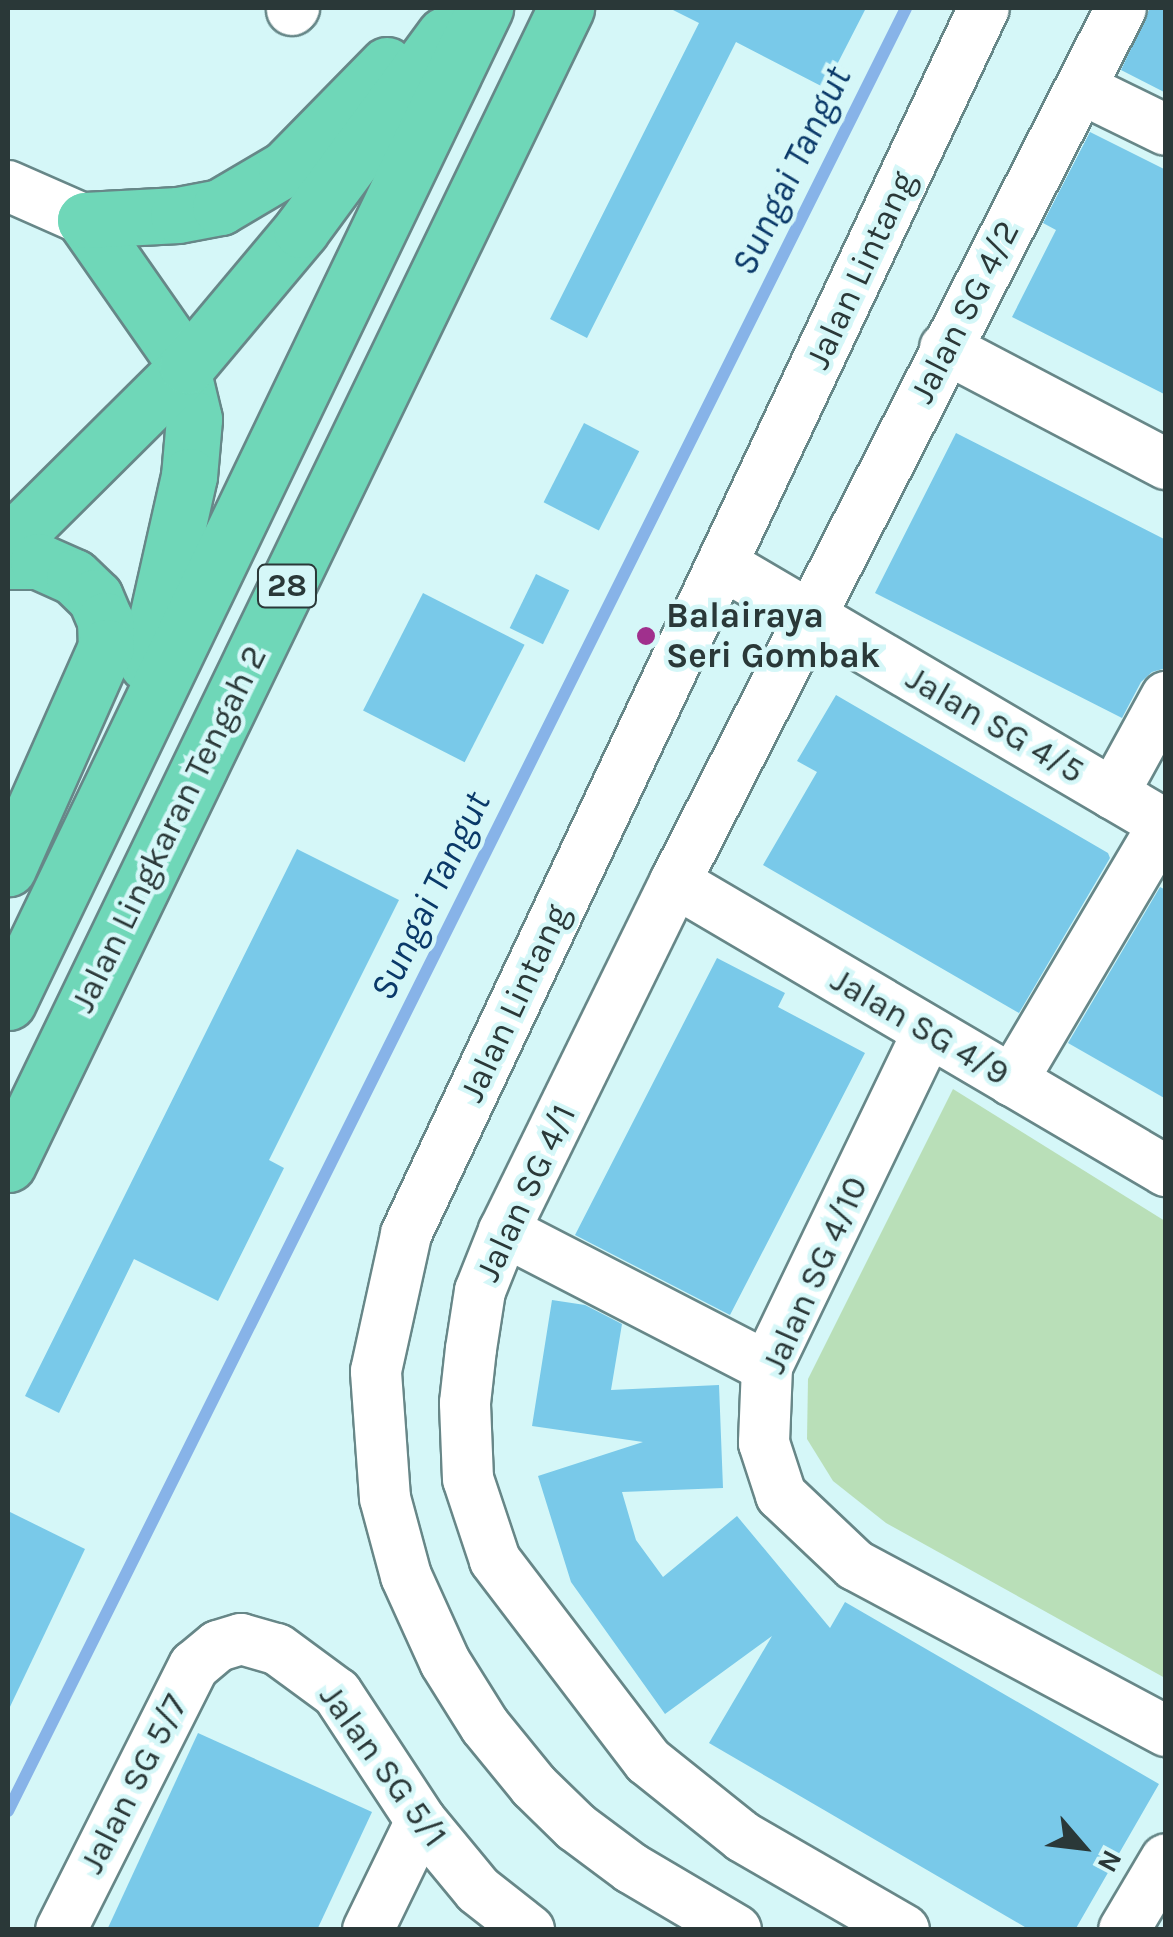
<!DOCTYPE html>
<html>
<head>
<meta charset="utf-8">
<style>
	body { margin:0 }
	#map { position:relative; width:1173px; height:1937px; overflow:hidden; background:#d5f7f8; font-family:Karla,sans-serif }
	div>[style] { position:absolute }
	.green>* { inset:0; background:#b9dfb8 }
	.stream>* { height:12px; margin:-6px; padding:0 6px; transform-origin:6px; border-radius:6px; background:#87b3e8 }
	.building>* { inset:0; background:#79c9e9; transform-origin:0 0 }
	.roads { filter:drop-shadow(2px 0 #678788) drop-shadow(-2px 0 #678788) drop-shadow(0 2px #678788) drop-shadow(0 -2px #678788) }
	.minor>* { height:50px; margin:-25px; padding:0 25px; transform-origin:25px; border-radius:25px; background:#fff }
	.highway>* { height:55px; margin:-27.5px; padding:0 27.5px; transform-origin:27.5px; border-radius:27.5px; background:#6fd7b8 }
	.dots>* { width:28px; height:28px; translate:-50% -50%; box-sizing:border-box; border:5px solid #d5f7f8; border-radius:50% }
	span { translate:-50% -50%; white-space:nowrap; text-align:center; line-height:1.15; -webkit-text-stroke:9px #d5f7f8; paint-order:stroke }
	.shield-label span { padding:2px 8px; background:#d5f7f8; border:2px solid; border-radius:8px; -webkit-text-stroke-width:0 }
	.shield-label { font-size:32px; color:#2a3838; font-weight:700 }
	.street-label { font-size:35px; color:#2a3838 }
	.poi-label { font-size:35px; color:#2a3838; font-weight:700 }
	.left { translate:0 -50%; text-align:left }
	.water-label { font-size:38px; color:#0a3969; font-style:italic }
	.frame { position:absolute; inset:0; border:10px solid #2a3838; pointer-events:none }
	.north { position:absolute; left:1033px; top:1797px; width:100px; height:100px; -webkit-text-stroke:8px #d5f7f8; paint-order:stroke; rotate:118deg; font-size:28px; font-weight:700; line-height:40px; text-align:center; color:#2a3838 }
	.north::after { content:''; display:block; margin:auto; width:35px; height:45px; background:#2a3838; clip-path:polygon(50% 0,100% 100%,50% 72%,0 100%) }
</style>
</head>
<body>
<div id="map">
	<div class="green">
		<i style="clip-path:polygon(953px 1089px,1165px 1221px,1165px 1678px,886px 1523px,833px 1481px,807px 1439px,808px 1379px)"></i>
	</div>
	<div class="stream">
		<i style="left:8px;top:1811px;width:2014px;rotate:-63.52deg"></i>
	</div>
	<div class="building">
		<i style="clip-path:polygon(669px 8px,866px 8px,825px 88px,736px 42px,587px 338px,550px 319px,699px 23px)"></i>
		<i style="clip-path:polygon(1150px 8px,1166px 8px,1166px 93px,1121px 70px)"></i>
		<i style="clip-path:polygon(1090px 132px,1166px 170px,1166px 395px,1012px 317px,1056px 230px,1043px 223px)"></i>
		<i style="left:584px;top:423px;width:62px;height:89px;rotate:27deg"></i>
		<i style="clip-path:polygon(956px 433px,1166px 540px,1166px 668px,1152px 672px,1141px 682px,1122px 718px,875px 593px)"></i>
		<i style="left:536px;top:574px;width:37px;height:60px;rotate:26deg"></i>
		<i style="left:423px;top:593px;width:114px;height:132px;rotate:27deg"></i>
		<i style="clip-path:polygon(836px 695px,1108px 853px,1110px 858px,1019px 1013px,763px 865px,817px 772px,797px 761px)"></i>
		<i style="clip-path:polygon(297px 849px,399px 900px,269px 1160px,284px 1168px,218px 1301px,134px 1259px,59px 1413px,25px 1396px)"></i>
		<i style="clip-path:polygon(1160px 887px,1166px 890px,1166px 1099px,1068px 1043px)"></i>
		<i style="clip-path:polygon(717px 958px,785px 993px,778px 1007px,865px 1053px,730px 1315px,575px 1235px)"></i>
		<i style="clip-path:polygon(552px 1300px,585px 1305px,622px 1324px,611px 1390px,719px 1385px,723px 1488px,622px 1492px,636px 1540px,663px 1577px,737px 1516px,830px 1628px,845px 1602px,1159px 1784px,1075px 1930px,1030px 1930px,709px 1743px,772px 1636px,665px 1714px,571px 1582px,538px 1476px,643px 1442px,532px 1426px)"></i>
		<i style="clip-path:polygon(8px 1511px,85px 1549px,8px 1711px)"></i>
		<i style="clip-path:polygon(198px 1733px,372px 1812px,317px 1930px,107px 1930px)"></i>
	</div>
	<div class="roads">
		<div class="minor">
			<i style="left:292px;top:10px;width:3px;rotate:-45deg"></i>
			<i style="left:1082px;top:89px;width:93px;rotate:26deg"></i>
			<i style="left:8px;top:186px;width:84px;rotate:23.8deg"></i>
			<i style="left:945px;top:348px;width:250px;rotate:27.7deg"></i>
			<i style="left:722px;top:564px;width:515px;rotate:30.45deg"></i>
			<i style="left:1113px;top:794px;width:111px;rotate:-61.3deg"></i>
			<i style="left:675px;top:882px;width:570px;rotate:30.48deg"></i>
			<i style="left:928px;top:1032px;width:372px;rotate:115.7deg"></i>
			<i style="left:767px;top:1367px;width:76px;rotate:92.3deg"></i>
			<i style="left:764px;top:1443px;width:55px;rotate:71.9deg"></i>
			<i style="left:781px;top:1495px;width:102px;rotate:43.4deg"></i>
			<i style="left:855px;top:1565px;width:353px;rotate:28.1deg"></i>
			<i style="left:1012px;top:1081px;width:299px;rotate:-59.4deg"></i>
			<i style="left:504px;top:1231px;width:296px;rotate:27.3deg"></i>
			<i style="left:61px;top:1930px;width:296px;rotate:-63.3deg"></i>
			<i style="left:194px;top:1666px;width:31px;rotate:-40deg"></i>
			<i style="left:218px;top:1646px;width:24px;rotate:-17deg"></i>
			<i style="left:241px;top:1639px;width:37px;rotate:16deg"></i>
			<i style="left:277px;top:1649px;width:74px;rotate:36.3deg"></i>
			<i style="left:337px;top:1693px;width:153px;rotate:56.7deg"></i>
			<i style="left:421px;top:1821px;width:89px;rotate:50.4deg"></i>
			<i style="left:478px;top:1890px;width:65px;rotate:38.1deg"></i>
			<i style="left:368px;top:1930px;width:121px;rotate:-64.1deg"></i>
			<i style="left:736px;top:1930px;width:122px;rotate:-149.4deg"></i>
			<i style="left:631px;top:1868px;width:69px;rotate:-143.3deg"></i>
			<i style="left:576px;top:1827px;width:59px;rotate:-135.7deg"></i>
			<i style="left:534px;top:1786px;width:77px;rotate:-129.2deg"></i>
			<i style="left:485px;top:1726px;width:75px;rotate:-122deg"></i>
			<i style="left:445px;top:1662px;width:94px;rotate:-114.4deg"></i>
			<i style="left:406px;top:1576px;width:81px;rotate:-105.1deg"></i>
			<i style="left:385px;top:1498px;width:127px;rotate:-94.1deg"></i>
			<i style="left:376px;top:1371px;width:140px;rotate:-77.6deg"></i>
			<i style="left:406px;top:1234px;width:1355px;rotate:-64.76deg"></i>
			<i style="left:904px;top:1930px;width:186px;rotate:-150deg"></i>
			<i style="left:743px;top:1837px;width:122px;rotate:-141.3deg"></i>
			<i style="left:648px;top:1761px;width:253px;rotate:-127.3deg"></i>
			<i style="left:495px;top:1560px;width:85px;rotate:-108.4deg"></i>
			<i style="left:468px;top:1479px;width:76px;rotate:-92.3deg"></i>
			<i style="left:465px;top:1403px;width:54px;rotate:-83.7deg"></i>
			<i style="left:471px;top:1349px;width:59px;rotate:-81.2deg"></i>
			<i style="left:480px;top:1291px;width:65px;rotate:-68.2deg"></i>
			<i style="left:504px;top:1231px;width:389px;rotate:-63.9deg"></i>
			<i style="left:675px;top:882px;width:981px;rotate:-62.96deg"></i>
			<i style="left:1124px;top:1930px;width:82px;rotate:-59.4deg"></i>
		</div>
		<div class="highway">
			<i style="left:85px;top:220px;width:178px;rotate:55.1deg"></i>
			<i style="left:187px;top:366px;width:11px;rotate:105deg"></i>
			<i style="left:184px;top:377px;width:43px;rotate:76.6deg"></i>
			<i style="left:194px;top:419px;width:57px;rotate:95deg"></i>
			<i style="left:189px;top:476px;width:192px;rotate:102.7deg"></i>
			<i style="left:85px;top:220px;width:93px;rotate:-3.1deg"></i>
			<i style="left:178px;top:215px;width:43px;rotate:-10.8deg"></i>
			<i style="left:220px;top:207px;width:77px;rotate:-30.6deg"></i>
			<i style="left:286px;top:168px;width:144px;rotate:-45.6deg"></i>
			<i style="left:8px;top:544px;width:252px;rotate:-44.8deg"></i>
			<i style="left:187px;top:366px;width:177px;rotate:-50deg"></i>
			<i style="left:301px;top:230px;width:242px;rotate:-53.7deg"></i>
			<i style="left:8px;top:561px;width:30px"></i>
			<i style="left:38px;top:561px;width:39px;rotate:24deg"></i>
			<i style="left:74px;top:577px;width:29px;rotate:44deg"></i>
			<i style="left:95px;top:597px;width:25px;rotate:67deg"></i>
			<i style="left:105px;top:620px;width:27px;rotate:88deg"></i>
			<i style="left:106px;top:647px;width:242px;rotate:113.9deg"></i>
			<i style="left:8px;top:1002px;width:1103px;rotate:-64.36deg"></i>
			<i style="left:8px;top:1164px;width:1284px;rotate:-64.23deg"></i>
		</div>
	</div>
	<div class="dots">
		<i style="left:646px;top:636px;background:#a0308d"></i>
	</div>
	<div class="shield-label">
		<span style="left:287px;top:586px">28</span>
	</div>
	<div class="street-label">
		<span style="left:861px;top:270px;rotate:-65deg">Jalan Lintang</span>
		<span style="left:965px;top:312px;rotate:-63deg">Jalan SG 4/2</span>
		<span style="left:995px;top:725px;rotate:30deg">Jalan SG 4/5</span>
		<span style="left:169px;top:829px;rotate:-64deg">Jalan Lingkaran Tengah 2</span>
		<span style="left:515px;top:1003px;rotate:-65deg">Jalan Lintang</span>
		<span style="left:920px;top:1027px;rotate:30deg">Jalan SG 4/9</span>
		<span style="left:526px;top:1193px;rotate:-65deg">Jalan SG 4/1</span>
		<span style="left:815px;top:1275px;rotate:-66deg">Jalan SG 4/10</span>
		<span style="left:383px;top:1766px;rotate:54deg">Jalan SG 5/1</span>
		<span style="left:134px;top:1784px;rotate:-63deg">Jalan SG 5/7</span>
	</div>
	<div class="poi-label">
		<span class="left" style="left:666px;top:636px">Balairaya<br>Seri Gombak</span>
	</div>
	<div class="water-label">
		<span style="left:791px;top:171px;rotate:-64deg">Sungai Tangut</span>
		<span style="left:430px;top:896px;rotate:-64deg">Sungai Tangut</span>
	</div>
	<div class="frame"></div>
	<div class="north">N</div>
</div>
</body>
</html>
